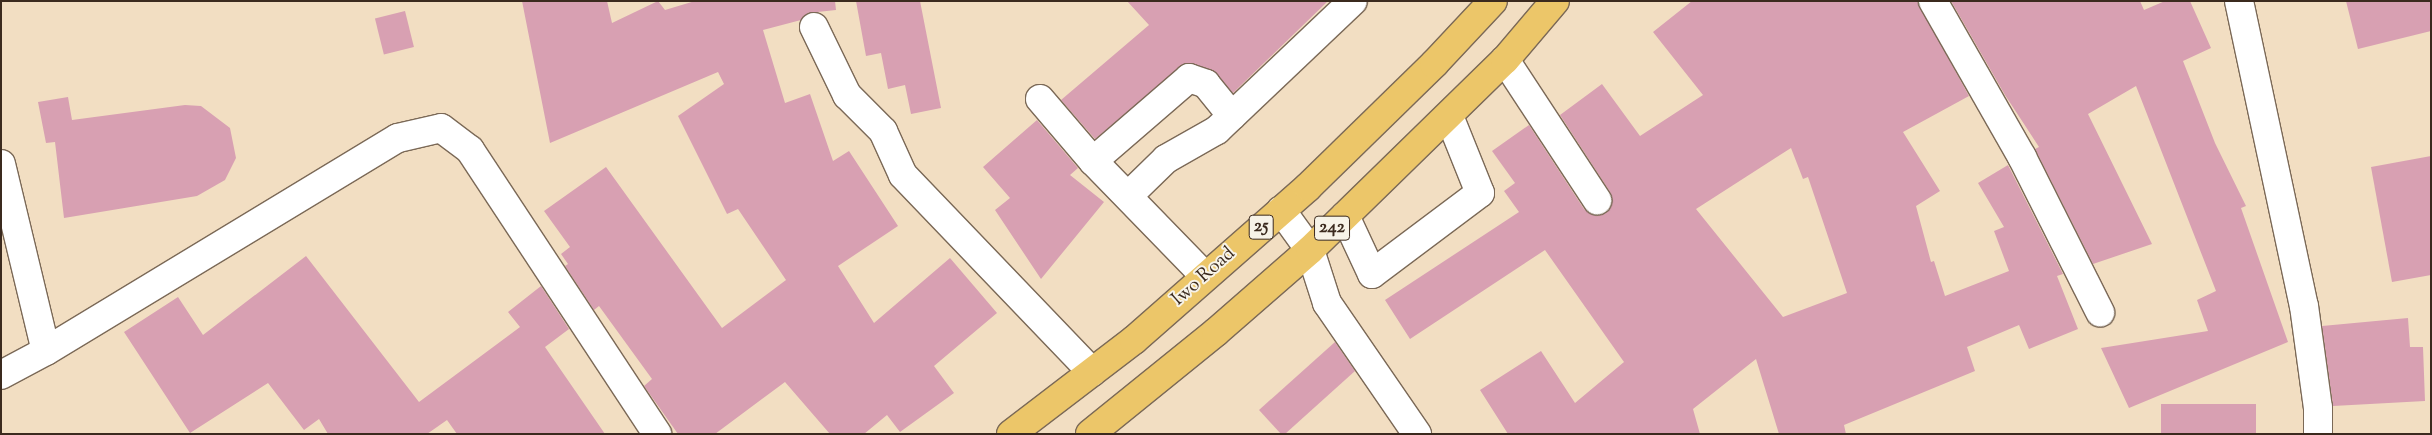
<!DOCTYPE html>
<html>
<head>
<meta charset="utf-8">
<style>
	body { margin:0 }
	#map { position:relative; width:2432px; height:435px; overflow:hidden; background:#f2dec2; font-family:"Sorts Mill Goudy",serif }
	div>[style] { position:absolute }
	.building>* { inset:0; background:#d8a0b2; transform-origin:0 0 }
	.roads { filter:drop-shadow(1px 0 #7b6957) drop-shadow(-1px 0 #7b6957) drop-shadow(0 1px #7b6957) drop-shadow(0 -1px #7b6957) }
	.minor>* { height:28px; margin:-14px; padding:0 14px; transform-origin:14px; border-radius:14px; background:#fff }
	.major>* { height:28px; margin:-14px; padding:0 14px; transform-origin:14px; border-radius:14px; background:#ecc669 }
	span { translate:-50% -50%; white-space:nowrap; text-align:center; line-height:1.15; -webkit-text-stroke:4px #f7f3e8; paint-order:stroke }
	.shield-label span { padding:1px 4px; background:#f7f3e8; border:1px solid; border-radius:4px; -webkit-text-stroke-width:0 }
	.shield-label { font-size:18px; color:#3b2a1e; font-weight:700 }
	.street-label { font-size:19px; color:#3b2a1e }
	.frame { position:absolute; inset:0; border:2px solid #3b2a1e; pointer-events:none }
</style>
</head>
<body>
<div id="map">
	<div class="building">
		<i style="clip-path:polygon(522px 1px,607px 1px,612px 23px,658px 1px,665px 10px,695px 1px,835px 1px,836px 10px,808px 13px,801px 20px,763px 30px,785px 103px,810px 94px,833px 161px,849px 151px,898px 226px,838px 266px,874px 323px,950px 258px,997px 313px,934px 366px,954px 393px,900px 432px,887px 415px,864px 434px,830px 434px,785px 382px,715px 434px,678px 434px,644px 386px,652px 379px,599px 306px,594px 310px,565px 266px,568px 264px,561px 254px,570px 247px,544px 211px,606px 167px,722px 328px,786px 280px,738px 209px,727px 214px,678px 116px,724px 84px,718px 72px,550px 143px)"></i>
		<i style="clip-path:polygon(856px 1px,920px 1px,941px 108px,911px 114px,905px 85px,888px 89px,881px 53px,866px 56px)"></i>
		<i style="clip-path:polygon(1127px 1px,1328px 1px,1233px 93px,1212px 70px,1186px 63px,1095px 139px,1061px 100px,1149px 25px)"></i>
		<i style="clip-path:polygon(evenodd,1692px 1px,1917px 1px,1969px 96px,1903px 132px,1940px 191px,1916px 206px,1931px 262px,1934px 261px,1945px 296px,2009px 271px,1994px 231px,2004px 227px,1978px 183px,2008px 165px,2063px 274px,2057px 276px,2078px 329px,2029px 349px,2019px 325px,1967px 347px,1975px 371px,1844px 425px,1846px 434px,1779px 434px,1756px 359px,1693px 409px,1700px 434px,1508px 434px,1480px 390px,1541px 351px,1575px 403px,1624px 362px,1545px 250px,1410px 339px,1385px 300px,1519px 212px,1504px 191px,1515px 183px,1492px 151px,1529px 125px,1584px 209px,1597px 216px,1606px 213px,1611px 207px,1610px 192px,1560px 115px,1602px 84px,1640px 136px,1703px 95px,1653px 32px,1692px 1px,1791px 148px,1803px 179px,1808px 177px,1847px 293px,1783px 317px,1696px 209px,1791px 148px)"></i>
		<i style="clip-path:polygon(1951px 1px,2140px 1px,2144px 10px,2165px 1px,2190px 1px,2211px 48px,2183px 61px,2215px 143px,2246px 206px,2241px 208px,2288px 342px,2129px 408px,2101px 348px,2208px 331px,2197px 300px,2216px 291px,2136px 86px,2088px 114px,2152px 244px,2093px 264px,2035px 149px,2039px 147px,2005px 95px)"></i>
		<i style="clip-path:polygon(2346px 1px,2431px 1px,2431px 31px,2358px 49px)"></i>
		<i style="left:405px;top:11px;width:37px;height:31px;rotate:76deg"></i>
		<i style="clip-path:polygon(68px 97px,72px 120px,185px 105px,201px 106px,230px 128px,236px 158px,225px 180px,197px 196px,64px 218px,55px 142px,46px 143px,38px 102px)"></i>
		<i style="clip-path:polygon(1037px 120px,1078px 168px,1070px 175px,1104px 202px,1041px 279px,995px 210px,1010px 198px,983px 167px)"></i>
		<i style="clip-path:polygon(2431px 156px,2431px 275px,2392px 282px,2371px 167px)"></i>
		<i style="clip-path:polygon(306px 256px,419px 402px,520px 327px,508px 312px,541px 286px,569px 329px,545px 347px,605px 434px,457px 434px,447px 420px,427px 434px,328px 434px,319px 419px,304px 430px,268px 383px,190px 433px,124px 332px,178px 297px,203px 335px)"></i>
		<i style="clip-path:polygon(2408px 318px,2410px 347px,2423px 347px,2425px 401px,2333px 406px,2322px 326px)"></i>
		<i style="clip-path:polygon(1335px 342px,1355px 371px,1285px 434px,1281px 434px,1259px 410px)"></i>
		<i style="left:2256px;top:404px;width:30px;height:95px;rotate:90deg"></i>
	</div>
	<div class="roads">
		<div class="minor">
			<i style="left:1933px;top:1px;width:180px;rotate:60.3deg"></i>
			<i style="left:2022px;top:157px;width:174px;rotate:63.3deg"></i>
			<i style="left:2239px;top:1px;width:312px;rotate:78deg"></i>
			<i style="left:2304px;top:306px;width:103px;rotate:82.2deg"></i>
			<i style="left:2318px;top:408px;width:26px;rotate:90deg"></i>
			<i style="left:814px;top:27px;width:76px;rotate:64.1deg"></i>
			<i style="left:847px;top:95px;width:51px;rotate:45deg"></i>
			<i style="left:883px;top:131px;width:48px;rotate:65.6deg"></i>
			<i style="left:903px;top:175px;width:273px;rotate:46.2deg"></i>
			<i style="left:1505px;top:60px;width:168px;rotate:56.7deg"></i>
			<i style="left:1040px;top:99px;width:82px;rotate:49.5deg"></i>
			<i style="left:1093px;top:161px;width:159px;rotate:45.8deg"></i>
			<i style="left:1093px;top:161px;width:127px;rotate:-40.8deg"></i>
			<i style="left:1189px;top:78px;width:18px;rotate:19deg"></i>
			<i style="left:1206px;top:84px;width:41px;rotate:50.9deg"></i>
			<i style="left:1px;top:164px;width:192px;rotate:76.5deg"></i>
			<i style="left:1128px;top:196px;width:53px;rotate:-44.2deg"></i>
			<i style="left:1166px;top:159px;width:59px;rotate:-29.6deg"></i>
			<i style="left:1217px;top:130px;width:187px;rotate:-43.5deg"></i>
			<i style="left:1281px;top:210px;width:49px;rotate:54.1deg"></i>
			<i style="left:1310px;top:250px;width:56px;rotate:72.2deg"></i>
			<i style="left:1327px;top:303px;width:159px;rotate:55.5deg"></i>
			<i style="left:1345px;top:216px;width:64px;rotate:65deg"></i>
			<i style="left:1372px;top:274px;width:135px;rotate:-36.9deg"></i>
			<i style="left:1480px;top:193px;width:83px;rotate:-111.9deg"></i>
			<i style="left:1px;top:375px;width:51px;rotate:-28.1deg"></i>
			<i style="left:46px;top:351px;width:411px;rotate:-31.2deg"></i>
			<i style="left:398px;top:138px;width:44px;rotate:-13.1deg"></i>
			<i style="left:441px;top:128px;width:36px;rotate:37deg"></i>
			<i style="left:470px;top:150px;width:340px;rotate:56.6deg"></i>
		</div>
		<div class="major">
			<i style="left:1011px;top:434px;width:155px;rotate:-37.4deg"></i>
			<i style="left:1134px;top:340px;width:232px;rotate:-41.3deg"></i>
			<i style="left:1308px;top:187px;width:176px;rotate:-44.3deg"></i>
			<i style="left:1434px;top:64px;width:86px;rotate:-46.9deg"></i>
			<i style="left:1090px;top:434px;width:162px;rotate:-39deg"></i>
			<i style="left:1216px;top:332px;width:125px;rotate:-41.1deg"></i>
			<i style="left:1310px;top:250px;width:272px;rotate:-44.3deg"></i>
			<i style="left:1505px;top:60px;width:77px;rotate:-49.7deg"></i>
		</div>
	</div>
	<div class="shield-label">
		<span style="left:1261px;top:227px">25</span>
		<span style="left:1332px;top:228px">242</span>
	</div>
	<div class="street-label">
		<span style="left:1204px;top:277px;rotate:-42deg">Iwo Road</span>
	</div>
	<div class="frame"></div>
</div>
</body>
</html>
